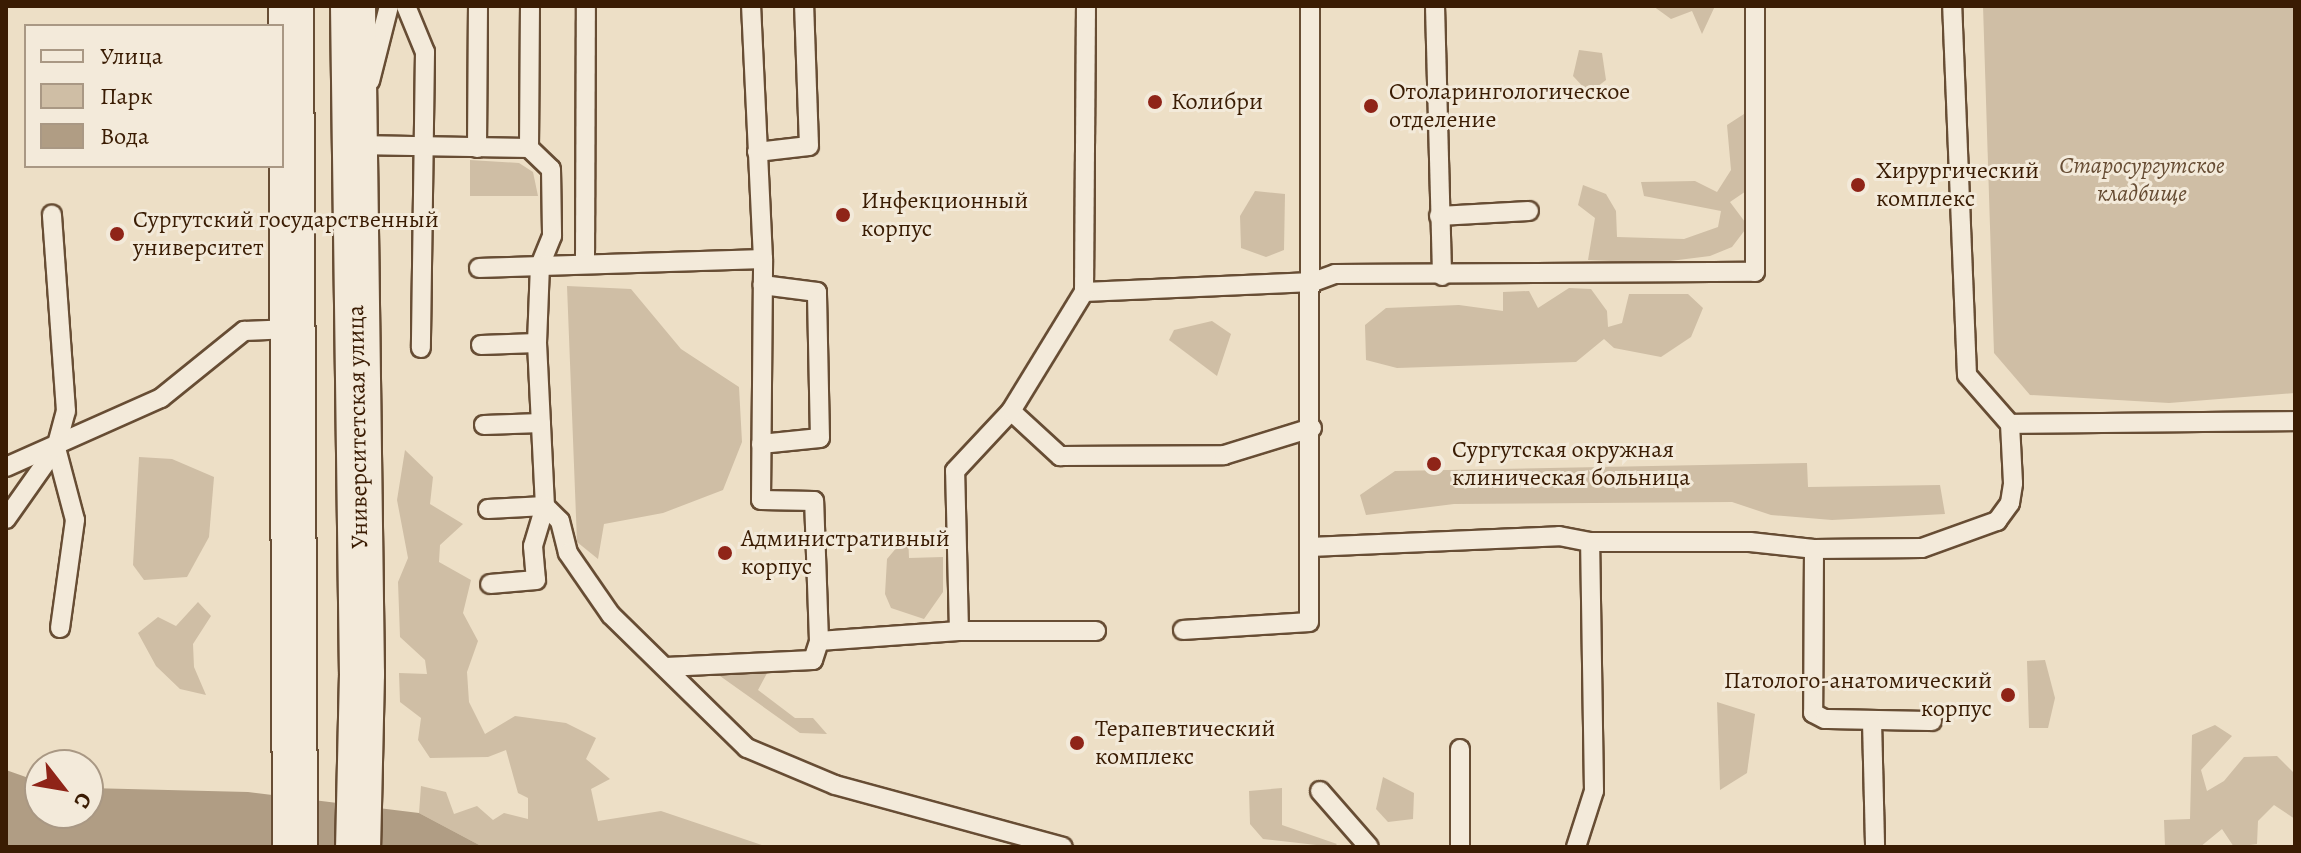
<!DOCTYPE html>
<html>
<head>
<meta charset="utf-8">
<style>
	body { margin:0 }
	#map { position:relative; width:2301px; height:853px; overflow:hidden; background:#eddfc6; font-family:Alegreya,serif }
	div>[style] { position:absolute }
	.green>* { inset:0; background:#cfbea5 }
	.water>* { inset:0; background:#b09d84 }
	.roads { filter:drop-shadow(2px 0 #674d34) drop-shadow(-2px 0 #674d34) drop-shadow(0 2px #674d34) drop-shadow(0 -2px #674d34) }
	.lane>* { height:18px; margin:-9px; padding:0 9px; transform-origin:9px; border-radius:9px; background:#f3eada }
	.secondary>* { height:44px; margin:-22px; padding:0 22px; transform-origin:22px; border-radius:22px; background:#f3eada }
	.dots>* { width:22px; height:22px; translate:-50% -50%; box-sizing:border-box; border:4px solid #f3eada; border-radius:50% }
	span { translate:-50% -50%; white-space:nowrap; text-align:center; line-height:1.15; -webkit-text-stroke:6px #f3eada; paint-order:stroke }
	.poi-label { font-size:24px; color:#3a1c03 }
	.left { translate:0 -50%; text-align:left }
	.right { translate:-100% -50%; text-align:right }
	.park-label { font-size:24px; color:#674d34; font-style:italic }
	.street-label { font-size:24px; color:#3a1c03 }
	.frame { position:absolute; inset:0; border:8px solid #3a1c03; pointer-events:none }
	.legend { position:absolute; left:24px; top:24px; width:260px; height:144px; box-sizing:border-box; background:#f3eada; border:2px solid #a99884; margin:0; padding:10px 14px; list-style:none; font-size:24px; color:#3a1c03 }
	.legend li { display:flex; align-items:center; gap:16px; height:40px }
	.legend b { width:40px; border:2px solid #a99884 }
	.north { position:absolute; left:24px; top:749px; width:80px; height:80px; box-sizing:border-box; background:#f3eada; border:2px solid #a99884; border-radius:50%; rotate:121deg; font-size:22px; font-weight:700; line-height:32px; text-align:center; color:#3a1c03 }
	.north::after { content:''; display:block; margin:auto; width:28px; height:36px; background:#8f2418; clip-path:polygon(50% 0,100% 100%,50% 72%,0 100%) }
</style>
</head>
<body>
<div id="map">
	<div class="green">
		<i style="clip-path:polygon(1653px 6px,1715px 6px,1702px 34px,1692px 11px,1671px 19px)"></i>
		<i style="clip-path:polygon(1983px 6px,2295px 6px,2295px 393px,2169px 403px,2030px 395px,1994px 353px)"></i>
		<i style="clip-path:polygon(1579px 50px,1602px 53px,1606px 80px,1589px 93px,1573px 76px)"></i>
		<i style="clip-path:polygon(1744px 114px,1754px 138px,1752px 187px,1730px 202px,1748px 226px,1732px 247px,1710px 256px,1654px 263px,1588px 260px,1595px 218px,1578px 205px,1583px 185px,1606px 194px,1616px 211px,1617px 237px,1684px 239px,1718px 227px,1721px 211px,1644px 196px,1641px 182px,1695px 181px,1717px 192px,1731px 170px,1727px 125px)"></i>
		<i style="clip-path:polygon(470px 160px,519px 163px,533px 172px,538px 196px,470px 196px)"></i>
		<i style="clip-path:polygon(1255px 191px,1285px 194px,1284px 250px,1266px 257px,1241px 248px,1240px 216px)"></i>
		<i style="clip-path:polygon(567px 286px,631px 289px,681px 349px,739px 387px,742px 442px,723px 490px,663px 513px,604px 524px,598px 559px,577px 542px)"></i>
		<i style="clip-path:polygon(1569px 288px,1591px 289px,1607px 311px,1608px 327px,1622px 323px,1629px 294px,1688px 294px,1703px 308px,1691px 337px,1661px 357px,1614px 348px,1604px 339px,1576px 362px,1397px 368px,1366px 360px,1365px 325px,1386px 308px,1459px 305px,1503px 311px,1503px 292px,1529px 291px,1538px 308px)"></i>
		<i style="clip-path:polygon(1212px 321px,1231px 334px,1217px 376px,1169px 340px,1174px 330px)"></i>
		<i style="clip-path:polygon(405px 450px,433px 477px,430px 504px,463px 524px,440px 545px,439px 562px,471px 580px,463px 613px,478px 641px,467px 672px,469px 702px,485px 734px,515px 716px,566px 723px,596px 738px,586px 759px,610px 779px,591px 789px,598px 821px,661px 811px,768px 847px,483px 847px,419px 813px,421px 786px,446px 792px,454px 814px,477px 806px,493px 820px,504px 813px,528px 819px,528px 798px,518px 793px,506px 750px,488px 757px,430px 758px,418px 740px,421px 718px,400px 702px,399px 673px,427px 674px,425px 660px,400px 637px,398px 582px,408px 558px,397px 500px)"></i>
		<i style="clip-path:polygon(139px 457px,172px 459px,214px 477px,209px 537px,187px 577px,144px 580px,133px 565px)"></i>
		<i style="clip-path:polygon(1807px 463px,1808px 487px,1940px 485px,1945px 514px,1832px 520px,1771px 515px,1732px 502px,1454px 504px,1366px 515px,1360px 495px,1395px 471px)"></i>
		<i style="clip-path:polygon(908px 534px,909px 558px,943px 557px,943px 592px,924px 619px,891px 608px,885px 594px,887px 559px)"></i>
		<i style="clip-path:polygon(198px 602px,211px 616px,193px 644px,194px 667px,206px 695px,180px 689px,156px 666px,138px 633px,158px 617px,176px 626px)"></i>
		<i style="clip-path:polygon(2045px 660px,2055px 698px,2048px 728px,2029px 728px,2027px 661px)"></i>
		<i style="clip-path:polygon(772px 664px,758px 690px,795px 718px,813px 718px,827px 734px,800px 733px,720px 676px,724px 667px)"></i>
		<i style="clip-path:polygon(1717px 702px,1755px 714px,1747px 773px,1720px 790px)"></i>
		<i style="clip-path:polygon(2215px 725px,2232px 736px,2201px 770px,2207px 791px,2224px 781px,2244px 757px,2277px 756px,2295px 774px,2295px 819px,2274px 805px,2258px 821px,2257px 844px,2234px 847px,2222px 829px,2200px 847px,2165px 847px,2164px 820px,2190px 819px,2192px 735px)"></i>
		<i style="clip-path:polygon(1383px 777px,1414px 793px,1413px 819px,1388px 822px,1376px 809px)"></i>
		<i style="clip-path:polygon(1282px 788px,1282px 825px,1337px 844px,1334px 847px,1263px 839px,1250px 824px,1249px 791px)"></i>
	</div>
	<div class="water">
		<i style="clip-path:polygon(6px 770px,40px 782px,40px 813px,88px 813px,88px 788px,248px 792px,419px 813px,483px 847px,6px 847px)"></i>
	</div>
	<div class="roads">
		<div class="lane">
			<i style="left:406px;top:6px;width:50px;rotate:67.6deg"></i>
			<i style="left:425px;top:52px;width:296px;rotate:90.8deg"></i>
			<i style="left:1435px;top:6px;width:270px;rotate:88.5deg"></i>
			<i style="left:370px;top:81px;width:77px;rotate:-75.8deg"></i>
			<i style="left:355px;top:145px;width:174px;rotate:1deg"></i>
			<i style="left:529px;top:148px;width:30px;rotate:44deg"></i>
			<i style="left:551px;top:169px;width:67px;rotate:89.1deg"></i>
			<i style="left:552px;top:236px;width:31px;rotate:112deg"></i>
			<i style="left:540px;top:265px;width:78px;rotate:92.2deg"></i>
			<i style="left:537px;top:343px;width:163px;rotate:87.2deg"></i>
			<i style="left:545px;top:506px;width:42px;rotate:106.7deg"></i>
			<i style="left:533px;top:546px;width:34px;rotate:85deg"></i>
			<i style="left:536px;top:580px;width:46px;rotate:175deg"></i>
			<i style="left:477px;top:148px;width:142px;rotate:-89.6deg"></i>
			<i style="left:529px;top:148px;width:142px;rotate:-89.6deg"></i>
			<i style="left:757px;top:152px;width:52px;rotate:-6.6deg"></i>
			<i style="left:809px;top:146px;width:140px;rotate:-92deg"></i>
			<i style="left:1439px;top:216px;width:90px;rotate:-3.2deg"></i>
			<i style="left:585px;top:263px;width:257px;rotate:-89.8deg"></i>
			<i style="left:479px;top:268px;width:284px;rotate:-1.8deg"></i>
			<i style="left:1084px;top:292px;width:229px;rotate:-2.5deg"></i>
			<i style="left:1313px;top:282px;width:23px;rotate:-20deg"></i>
			<i style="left:1335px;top:274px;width:420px;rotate:-0.3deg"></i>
			<i style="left:1755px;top:272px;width:266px;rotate:-90deg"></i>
			<i style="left:481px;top:345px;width:56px;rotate:-2deg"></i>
			<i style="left:1011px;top:411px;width:67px;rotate:42.6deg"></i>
			<i style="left:1060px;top:456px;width:164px;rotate:-0.3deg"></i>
			<i style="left:1224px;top:455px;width:92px;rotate:-17.1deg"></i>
			<i style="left:2010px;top:424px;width:285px;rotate:-0.6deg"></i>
			<i style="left:484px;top:425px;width:57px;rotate:-2deg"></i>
			<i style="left:761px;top:444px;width:59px;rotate:-5.8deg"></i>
			<i style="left:820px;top:438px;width:146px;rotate:-91.2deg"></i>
			<i style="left:817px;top:292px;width:55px;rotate:-172.7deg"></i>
			<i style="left:56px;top:448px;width:74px;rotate:75.2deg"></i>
			<i style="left:75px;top:520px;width:109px;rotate:97.9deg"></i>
			<i style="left:6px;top:467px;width:170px;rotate:-24deg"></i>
			<i style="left:161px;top:398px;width:107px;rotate:-38.9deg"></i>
			<i style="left:244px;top:331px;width:48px;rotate:-2.4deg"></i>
			<i style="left:488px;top:509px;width:57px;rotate:-3deg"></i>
			<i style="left:545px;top:506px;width:21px;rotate:45deg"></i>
			<i style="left:560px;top:521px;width:33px;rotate:76deg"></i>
			<i style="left:568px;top:553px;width:75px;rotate:55.3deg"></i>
			<i style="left:611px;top:615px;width:190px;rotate:44.4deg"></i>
			<i style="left:747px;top:748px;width:95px;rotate:22.8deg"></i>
			<i style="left:835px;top:785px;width:236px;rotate:15.2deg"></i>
			<i style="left:6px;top:519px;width:87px;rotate:-54.8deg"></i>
			<i style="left:56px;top:448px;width:38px;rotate:-75deg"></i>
			<i style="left:66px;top:411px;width:197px;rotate:-94.1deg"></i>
			<i style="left:1310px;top:547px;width:249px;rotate:-2.5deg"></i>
			<i style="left:1559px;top:536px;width:32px;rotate:11deg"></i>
			<i style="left:1590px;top:542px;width:160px"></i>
			<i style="left:1750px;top:542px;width:64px;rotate:6.2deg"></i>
			<i style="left:1814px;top:549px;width:108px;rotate:-0.5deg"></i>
			<i style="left:1922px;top:548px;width:80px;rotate:-19.8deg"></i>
			<i style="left:1997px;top:521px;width:22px;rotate:-54deg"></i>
			<i style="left:2010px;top:503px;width:20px;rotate:-81deg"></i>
			<i style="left:2013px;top:483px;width:59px;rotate:-92.9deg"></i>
			<i style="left:2010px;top:424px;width:65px;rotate:-131.3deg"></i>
			<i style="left:1967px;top:375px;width:369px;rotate:-92.3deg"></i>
			<i style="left:1814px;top:549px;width:164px;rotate:90.3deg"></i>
			<i style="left:1813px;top:713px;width:13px;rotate:27deg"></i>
			<i style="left:1825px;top:719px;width:107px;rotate:1.1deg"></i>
			<i style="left:1183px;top:630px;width:126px;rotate:-3.6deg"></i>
			<i style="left:1309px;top:622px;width:616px;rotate:-89.91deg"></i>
			<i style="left:959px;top:631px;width:160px;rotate:-91.4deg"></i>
			<i style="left:955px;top:471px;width:82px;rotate:-47deg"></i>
			<i style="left:1011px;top:411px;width:140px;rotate:-58.5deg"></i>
			<i style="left:1084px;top:292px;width:286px;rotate:-89.6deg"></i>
			<i style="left:819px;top:641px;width:140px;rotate:-4.1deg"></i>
			<i style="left:959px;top:631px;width:137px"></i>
			<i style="left:666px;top:667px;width:147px;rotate:-2.7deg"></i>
			<i style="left:813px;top:660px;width:20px;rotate:-72deg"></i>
			<i style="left:819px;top:641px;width:140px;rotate:-92deg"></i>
			<i style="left:814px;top:501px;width:53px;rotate:-178.9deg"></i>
			<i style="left:761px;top:500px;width:241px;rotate:-89.5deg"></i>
			<i style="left:763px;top:259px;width:253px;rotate:-92.7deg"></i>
			<i style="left:1872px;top:721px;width:126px;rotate:88.6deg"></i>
			<i style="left:1320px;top:791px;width:74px;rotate:48.8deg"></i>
			<i style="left:1460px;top:847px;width:98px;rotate:-90deg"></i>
			<i style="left:1576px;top:847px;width:59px;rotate:-72.2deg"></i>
			<i style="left:1594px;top:791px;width:249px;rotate:-90.9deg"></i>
		</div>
		<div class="secondary">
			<i style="left:291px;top:6px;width:841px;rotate:89.73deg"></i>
			<i style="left:353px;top:6px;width:668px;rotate:89.23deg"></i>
			<i style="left:362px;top:674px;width:173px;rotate:91.3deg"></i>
		</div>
	</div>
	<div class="dots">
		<i style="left:1155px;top:102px;background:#8f2418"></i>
		<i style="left:1371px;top:106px;background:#8f2418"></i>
		<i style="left:1858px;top:185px;background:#8f2418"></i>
		<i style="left:843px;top:215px;background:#8f2418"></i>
		<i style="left:117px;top:234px;background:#8f2418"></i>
		<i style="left:1434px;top:464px;background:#8f2418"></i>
		<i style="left:725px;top:553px;background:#8f2418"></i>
		<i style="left:2008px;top:695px;background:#8f2418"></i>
		<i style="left:1077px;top:743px;background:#8f2418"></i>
	</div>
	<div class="poi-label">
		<span class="left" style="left:1389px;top:106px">Отоларингологическое<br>отделение</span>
		<span class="left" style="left:1171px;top:102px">Колибри</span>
		<span class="left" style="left:1876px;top:185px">Хирургический<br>комплекс</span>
		<span class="left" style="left:861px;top:215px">Инфекционный<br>корпус</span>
		<span class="left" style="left:133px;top:234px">Сургутский государственный<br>университет</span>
		<span class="left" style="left:1452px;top:464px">Сургутская окружная<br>клиническая больница</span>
		<span class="left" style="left:741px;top:553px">Административный<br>корпус</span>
		<span class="right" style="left:1992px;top:695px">Патолого-анатомический<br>корпус</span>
		<span class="left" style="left:1095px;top:743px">Терапевтический<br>комплекс</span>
	</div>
	<div class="park-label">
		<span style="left:2142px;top:180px">Старосургутское<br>кладбище</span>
	</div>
	<div class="street-label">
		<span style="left:358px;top:427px;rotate:-91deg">Университетская улица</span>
	</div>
	<div class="frame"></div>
	<ul class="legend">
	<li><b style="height:10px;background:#f3eada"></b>Улица</li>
	<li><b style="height:22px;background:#cfbea5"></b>Парк</li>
	<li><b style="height:22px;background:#b09d84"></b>Вода</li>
	</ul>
	<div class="north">С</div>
</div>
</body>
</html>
